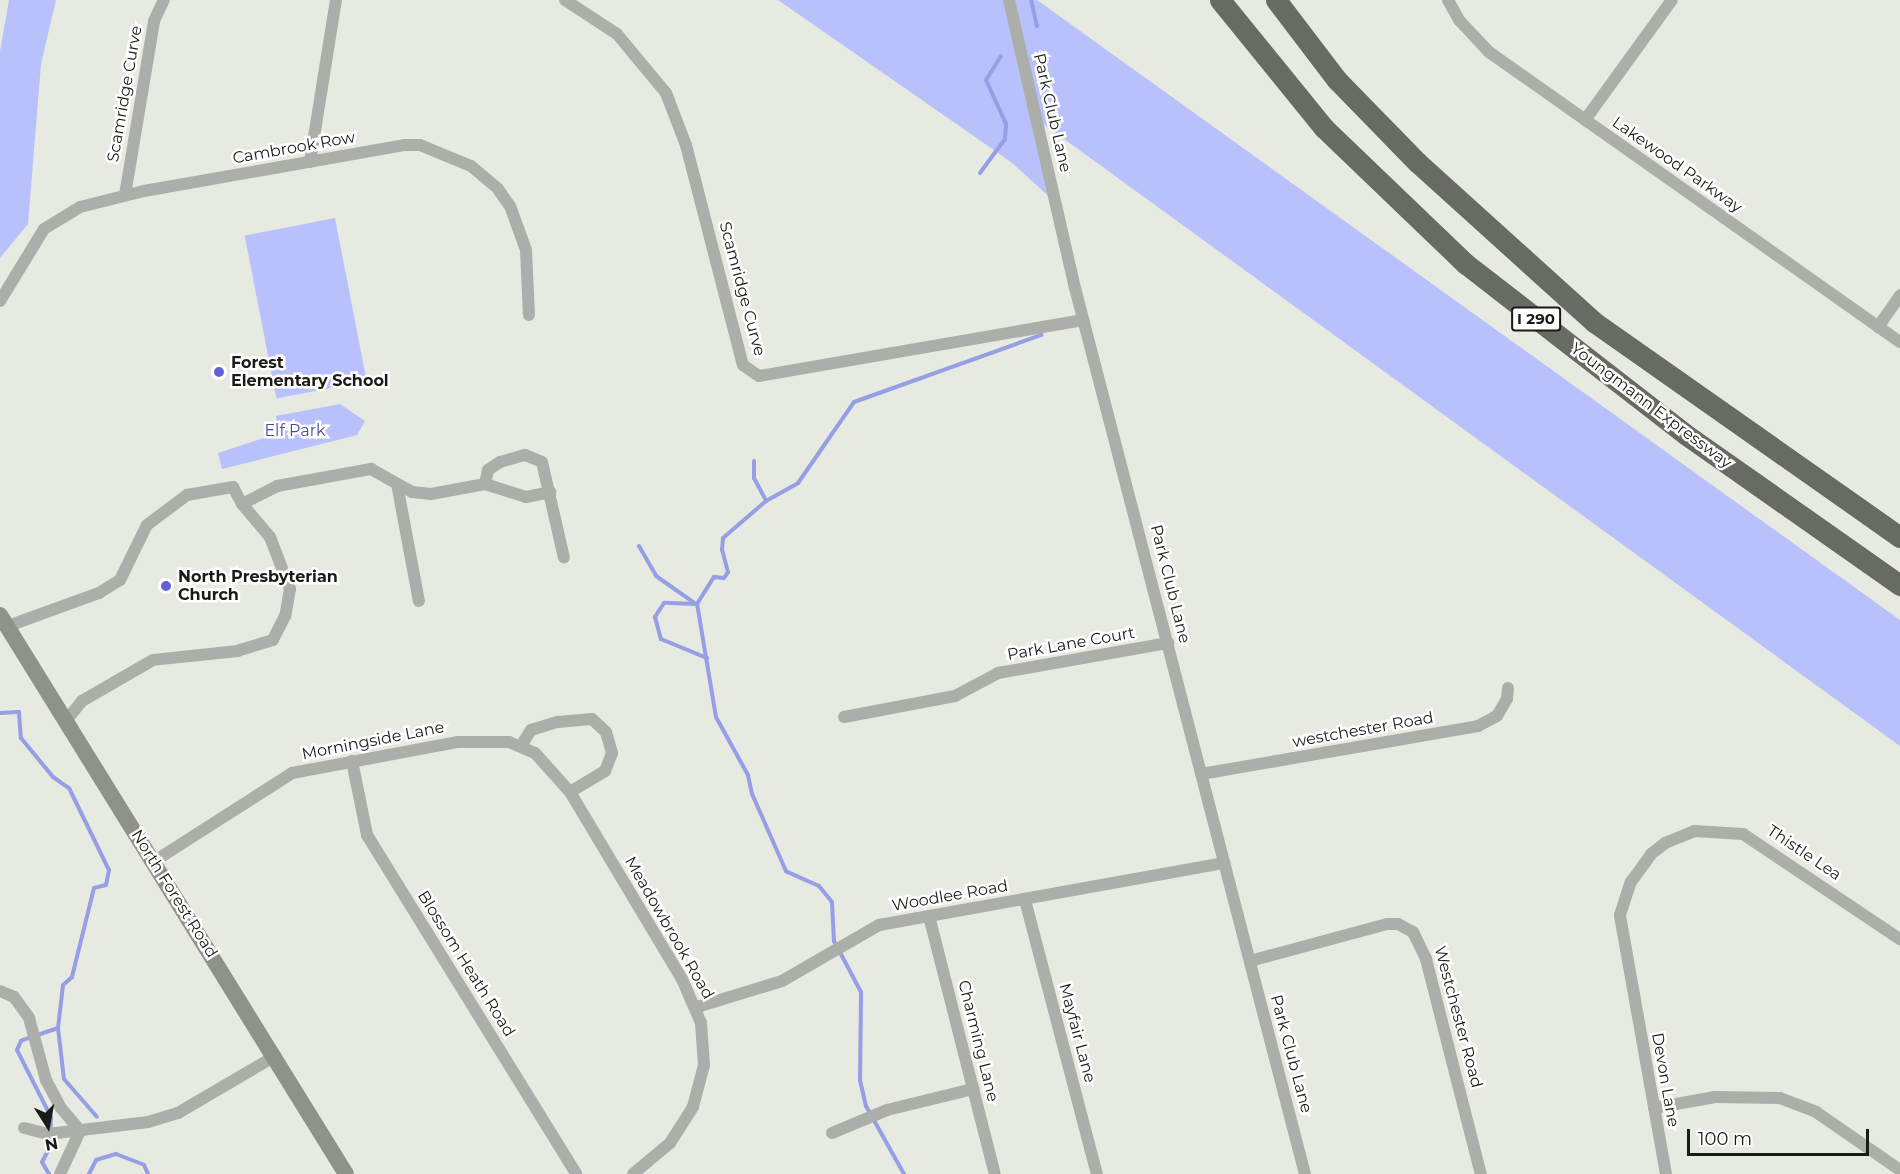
<!DOCTYPE html>
<html>
<head>
<meta charset="utf-8">
<style>
	body { margin:0 }
	#map { position:relative; width:1900px; height:1174px; overflow:hidden; background:#e7eae0; font-family:Montserrat,sans-serif }
	div>[style] { position:absolute }
	.green>* { inset:0; background:#b9c1fc; transform-origin:0 0 }
	.stream>* { height:4px; margin:-2px; padding:0 2px; transform-origin:2px; border-radius:2px; background:#969ee6 }
	.minor>* { height:12px; margin:-6px; padding:0 6px; transform-origin:6px; border-radius:6px; background:#acaeaa }
	.secondary>* { height:16px; margin:-8px; padding:0 8px; transform-origin:8px; border-radius:8px; background:#8f918b }
	.motorway>* { height:21px; margin:-10.5px; padding:0 10.5px; transform-origin:10.5px; border-radius:10.5px; background:#686b63 }
	.dots>* { width:16px; height:16px; translate:-50% -50%; box-sizing:border-box; border:3px solid #fff; border-radius:50% }
	span { translate:-50% -50%; white-space:nowrap; text-align:center; line-height:1.15; -webkit-text-stroke:5px #fff; paint-order:stroke }
	.shield-label span { padding:2px 4px; background:#fff; border:2px solid; border-radius:4px; -webkit-text-stroke-width:0 }
	.shield-label { font-size:15px; color:#191b17; font-weight:700 }
	.street-label { font-size:16px; color:#191b17 }
	.poi-label { font-size:16px; color:#191b17; font-weight:700 }
	.left { translate:0 -50%; text-align:left }
	.park-label { font-size:16px; color:#494ba1 }
	.north { position:absolute; left:18px; top:1096px; width:60px; height:60px; -webkit-text-stroke:4px #fff; paint-order:stroke; rotate:169deg; font-size:16px; font-weight:700; line-height:24px; text-align:center; color:#191b17 }
	.north::after { content:''; display:block; margin:auto; width:21px; height:27px; background:#191b17; clip-path:polygon(50% 0,100% 100%,50% 72%,0 100%) }
	.scale { position:absolute; left:1687px; top:1129px; width:182px; height:27px; box-sizing:border-box; border:3px solid #191b17; border-top:0; padding-left:8px; font-size:18px; line-height:21px; white-space:nowrap; color:#191b17; -webkit-text-stroke:4px #fff; paint-order:stroke }
</style>
</head>
<body>
<div id="map">
	<div class="green">
		<i style="clip-path:polygon(9px 0,56px 0,41px 64px,28px 224px,0 258px,0 51px)"></i>
		<i style="clip-path:polygon(778px 0,1037px 0,1900px 620px,1900px 746px,1038px 120px,1055px 202px,1011px 162px)"></i>
		<i style="left:335px;top:218px;width:166px;height:92px;rotate:79deg"></i>
		<i style="clip-path:polygon(340px 404px,365px 421px,357px 435px,222px 469px,218px 453px,267px 437px,267px 427px,277px 426px,276px 416px)"></i>
	</div>
	<div class="stream">
		<i style="left:1031px;top:0;width:27px;rotate:77deg"></i>
		<i style="left:980px;top:173px;width:42px;rotate:-53.7deg"></i>
		<i style="left:1005px;top:139px;width:15px;rotate:-86deg"></i>
		<i style="left:1006px;top:124px;width:48px;rotate:-114.4deg"></i>
		<i style="left:986px;top:80px;width:28px;rotate:-58deg"></i>
		<i style="left:754px;top:461px;width:17px;rotate:90deg"></i>
		<i style="left:754px;top:478px;width:26px;rotate:62deg"></i>
		<i style="left:639px;top:546px;width:34px;rotate:60deg"></i>
		<i style="left:656px;top:576px;width:49px;rotate:35deg"></i>
		<i style="left:697px;top:604px;width:33px;rotate:-178deg"></i>
		<i style="left:664px;top:603px;width:17px;rotate:123deg"></i>
		<i style="left:655px;top:617px;width:23px;rotate:75deg"></i>
		<i style="left:661px;top:639px;width:50px;rotate:22.4deg"></i>
		<i style="left:0;top:713px;width:19px;rotate:-3deg"></i>
		<i style="left:19px;top:712px;width:26px;rotate:86deg"></i>
		<i style="left:21px;top:738px;width:50px;rotate:50.6deg"></i>
		<i style="left:53px;top:777px;width:19px;rotate:35deg"></i>
		<i style="left:69px;top:788px;width:91px;rotate:64deg"></i>
		<i style="left:109px;top:870px;width:15px;rotate:101deg"></i>
		<i style="left:106px;top:885px;width:12px;rotate:166deg"></i>
		<i style="left:94px;top:888px;width:92px;rotate:103.9deg"></i>
		<i style="left:72px;top:977px;width:12px;rotate:138deg"></i>
		<i style="left:63px;top:985px;width:43px;rotate:96.6deg"></i>
		<i style="left:58px;top:1028px;width:39px;rotate:161deg"></i>
		<i style="left:21px;top:1041px;width:10px;rotate:114deg"></i>
		<i style="left:17px;top:1050px;width:75px;rotate:63.1deg"></i>
		<i style="left:51px;top:1117px;width:30px;rotate:92deg"></i>
		<i style="left:50px;top:1147px;width:17px;rotate:118deg"></i>
		<i style="left:42px;top:1162px;width:14px;rotate:60deg"></i>
		<i style="left:58px;top:1028px;width:51px;rotate:83.3deg"></i>
		<i style="left:64px;top:1079px;width:50px;rotate:49deg"></i>
		<i style="left:89px;top:1174px;width:16px;rotate:-63deg"></i>
		<i style="left:96px;top:1160px;width:21px;rotate:-17deg"></i>
		<i style="left:116px;top:1154px;width:30px;rotate:21deg"></i>
		<i style="left:144px;top:1165px;width:10px;rotate:66deg"></i>
		<i style="left:904px;top:1174px;width:78px;rotate:-119.2deg"></i>
		<i style="left:866px;top:1106px;width:27px;rotate:-103deg"></i>
		<i style="left:860px;top:1080px;width:88px;rotate:-89.3deg"></i>
		<i style="left:861px;top:992px;width:58px;rotate:-117.9deg"></i>
		<i style="left:834px;top:941px;width:39px;rotate:-93deg"></i>
		<i style="left:832px;top:902px;width:21px;rotate:-129deg"></i>
		<i style="left:819px;top:886px;width:36px;rotate:-156deg"></i>
		<i style="left:786px;top:871px;width:84px;rotate:-113.8deg"></i>
		<i style="left:752px;top:794px;width:19px;rotate:-102deg"></i>
		<i style="left:748px;top:775px;width:66px;rotate:-118.9deg"></i>
		<i style="left:716px;top:717px;width:115px;rotate:-99.5deg"></i>
		<i style="left:697px;top:604px;width:32px;rotate:-58deg"></i>
		<i style="left:714px;top:577px;width:10px;rotate:6deg"></i>
		<i style="left:724px;top:578px;width:7px;rotate:-56deg"></i>
		<i style="left:728px;top:572px;width:23px;rotate:-105deg"></i>
		<i style="left:722px;top:550px;width:12px;rotate:-85deg"></i>
		<i style="left:723px;top:538px;width:57px;rotate:-40.7deg"></i>
		<i style="left:766px;top:501px;width:37px;rotate:-29deg"></i>
		<i style="left:798px;top:483px;width:98px;rotate:-55.3deg"></i>
		<i style="left:854px;top:402px;width:199px;rotate:-19.7deg"></i>
	</div>
	<div class="minor">
		<i style="left:565px;top:0;width:62px;rotate:33.2deg"></i>
		<i style="left:617px;top:34px;width:77px;rotate:50.3deg"></i>
		<i style="left:666px;top:93px;width:56px;rotate:69deg"></i>
		<i style="left:686px;top:145px;width:227px;rotate:75.5deg"></i>
		<i style="left:743px;top:365px;width:19px;rotate:35deg"></i>
		<i style="left:759px;top:376px;width:329px;rotate:-9.8deg"></i>
		<i style="left:1009px;top:0;width:295px;rotate:77.1deg"></i>
		<i style="left:1075px;top:288px;width:915px;rotate:75.45deg"></i>
		<i style="left:1448px;top:0;width:23px;rotate:61deg"></i>
		<i style="left:1459px;top:20px;width:44px;rotate:46.8deg"></i>
		<i style="left:1489px;top:52px;width:503px;rotate:35.21deg"></i>
		<i style="left:1585px;top:120px;width:148px;rotate:-54.1deg"></i>
		<i style="left:310px;top:162px;width:164px;rotate:-80.9deg"></i>
		<i style="left:125px;top:195px;width:176px;rotate:-80.5deg"></i>
		<i style="left:154px;top:21px;width:23px;rotate:-65deg"></i>
		<i style="left:0;top:301px;width:84px;rotate:-58.6deg"></i>
		<i style="left:44px;top:229px;width:42px;rotate:-31.4deg"></i>
		<i style="left:80px;top:207px;width:66px;rotate:-14deg"></i>
		<i style="left:144px;top:191px;width:264px;rotate:-10deg"></i>
		<i style="left:404px;top:145px;width:16px"></i>
		<i style="left:420px;top:145px;width:55px;rotate:22.4deg"></i>
		<i style="left:471px;top:166px;width:35px;rotate:40deg"></i>
		<i style="left:498px;top:189px;width:21px;rotate:55deg"></i>
		<i style="left:510px;top:206px;width:47px;rotate:70deg"></i>
		<i style="left:526px;top:250px;width:65px;rotate:87.4deg"></i>
		<i style="left:1878px;top:327px;width:39px;rotate:-55deg"></i>
		<i style="left:397px;top:484px;width:119px;rotate:79.4deg"></i>
		<i style="left:485px;top:484px;width:14px;rotate:-78deg"></i>
		<i style="left:488px;top:470px;width:14px;rotate:-34deg"></i>
		<i style="left:500px;top:462px;width:26px;rotate:-16deg"></i>
		<i style="left:525px;top:455px;width:18px;rotate:22deg"></i>
		<i style="left:542px;top:462px;width:98px;rotate:77.1deg"></i>
		<i style="left:242px;top:504px;width:39px;rotate:-27deg"></i>
		<i style="left:277px;top:486px;width:96px;rotate:-10.3deg"></i>
		<i style="left:371px;top:469px;width:47px;rotate:29.3deg"></i>
		<i style="left:412px;top:492px;width:19px;rotate:6deg"></i>
		<i style="left:431px;top:494px;width:55px;rotate:-10.5deg"></i>
		<i style="left:485px;top:484px;width:43px;rotate:17.6deg"></i>
		<i style="left:526px;top:497px;width:25px;rotate:-11deg"></i>
		<i style="left:8px;top:626px;width:97px;rotate:-19.9deg"></i>
		<i style="left:99px;top:593px;width:25px;rotate:-32deg"></i>
		<i style="left:120px;top:580px;width:61px;rotate:-63.9deg"></i>
		<i style="left:147px;top:525px;width:50px;rotate:-36.9deg"></i>
		<i style="left:187px;top:495px;width:47px;rotate:-9.9deg"></i>
		<i style="left:233px;top:487px;width:19px;rotate:62deg"></i>
		<i style="left:242px;top:504px;width:43px;rotate:49.7deg"></i>
		<i style="left:270px;top:537px;width:56px;rotate:69deg"></i>
		<i style="left:290px;top:589px;width:27px;rotate:100deg"></i>
		<i style="left:285px;top:616px;width:27px;rotate:117deg"></i>
		<i style="left:273px;top:640px;width:37px;rotate:163deg"></i>
		<i style="left:238px;top:651px;width:85px;rotate:174deg"></i>
		<i style="left:153px;top:660px;width:82px;rotate:150deg"></i>
		<i style="left:82px;top:701px;width:26px;rotate:129deg"></i>
		<i style="left:844px;top:717px;width:113px;rotate:-10.7deg"></i>
		<i style="left:955px;top:696px;width:49px;rotate:-28.1deg"></i>
		<i style="left:998px;top:673px;width:173px;rotate:-10deg"></i>
		<i style="left:521px;top:746px;width:19px;rotate:-58deg"></i>
		<i style="left:531px;top:730px;width:28px;rotate:-17deg"></i>
		<i style="left:558px;top:722px;width:34px;rotate:-5deg"></i>
		<i style="left:592px;top:719px;width:19px;rotate:43deg"></i>
		<i style="left:606px;top:732px;width:22px;rotate:74deg"></i>
		<i style="left:612px;top:753px;width:19px;rotate:111deg"></i>
		<i style="left:605px;top:771px;width:41px;rotate:149deg"></i>
		<i style="left:352px;top:761px;width:76px;rotate:78.5deg"></i>
		<i style="left:367px;top:835px;width:398px;rotate:58.3deg"></i>
		<i style="left:1201px;top:774px;width:281px;rotate:-9.8deg"></i>
		<i style="left:1478px;top:726px;width:21px;rotate:-28deg"></i>
		<i style="left:1497px;top:716px;width:20px;rotate:-60deg"></i>
		<i style="left:1507px;top:699px;width:11px;rotate:-85deg"></i>
		<i style="left:153px;top:862px;width:165px;rotate:-32.6deg"></i>
		<i style="left:292px;top:773px;width:169px;rotate:-10.6deg"></i>
		<i style="left:458px;top:742px;width:51px"></i>
		<i style="left:509px;top:742px;width:28px;rotate:23deg"></i>
		<i style="left:535px;top:753px;width:52px;rotate:48.1deg"></i>
		<i style="left:570px;top:792px;width:218px;rotate:59.1deg"></i>
		<i style="left:682px;top:979px;width:48px;rotate:66.6deg"></i>
		<i style="left:701px;top:1023px;width:42px;rotate:85.9deg"></i>
		<i style="left:704px;top:1065px;width:43px;rotate:104.7deg"></i>
		<i style="left:693px;top:1107px;width:43px;rotate:122.6deg"></i>
		<i style="left:670px;top:1143px;width:48px;rotate:140deg"></i>
		<i style="left:1025px;top:900px;width:283px;rotate:75.3deg"></i>
		<i style="left:929px;top:916px;width:266px;rotate:75.7deg"></i>
		<i style="left:1250px;top:961px;width:142px;rotate:-15.1deg"></i>
		<i style="left:1387px;top:924px;width:11px"></i>
		<i style="left:1398px;top:924px;width:17px;rotate:28deg"></i>
		<i style="left:1413px;top:932px;width:30px;rotate:64deg"></i>
		<i style="left:1426px;top:959px;width:222px;rotate:75.7deg"></i>
		<i style="left:0;top:991px;width:15px;rotate:23deg"></i>
		<i style="left:14px;top:997px;width:26px;rotate:54deg"></i>
		<i style="left:29px;top:1018px;width:64px;rotate:74.7deg"></i>
		<i style="left:46px;top:1080px;width:32px;rotate:62deg"></i>
		<i style="left:61px;top:1108px;width:30px;rotate:50deg"></i>
		<i style="left:80px;top:1131px;width:47px;rotate:114.9deg"></i>
		<i style="left:697px;top:1007px;width:89px;rotate:-17deg"></i>
		<i style="left:782px;top:981px;width:112px;rotate:-30deg"></i>
		<i style="left:879px;top:925px;width:351px;rotate:-10.2deg"></i>
		<i style="left:1654px;top:1108px;width:62px;rotate:-10.2deg"></i>
		<i style="left:1715px;top:1097px;width:65px;rotate:0.9deg"></i>
		<i style="left:1780px;top:1098px;width:39px;rotate:21deg"></i>
		<i style="left:1816px;top:1112px;width:102px;rotate:34.6deg"></i>
		<i style="left:24px;top:1128px;width:25px;rotate:14deg"></i>
		<i style="left:48px;top:1134px;width:101px;rotate:-6.8deg"></i>
		<i style="left:148px;top:1122px;width:31px;rotate:-17deg"></i>
		<i style="left:178px;top:1113px;width:113px;rotate:-30.4deg"></i>
		<i style="left:832px;top:1133px;width:60px;rotate:-22.7deg"></i>
		<i style="left:887px;top:1110px;width:89px;rotate:-13.7deg"></i>
		<i style="left:1666px;top:1174px;width:263px;rotate:-100.1deg"></i>
		<i style="left:1620px;top:915px;width:35px;rotate:-72deg"></i>
		<i style="left:1631px;top:882px;width:34px;rotate:-54deg"></i>
		<i style="left:1651px;top:854px;width:18px;rotate:-38deg"></i>
		<i style="left:1665px;top:843px;width:31px;rotate:-22deg"></i>
		<i style="left:1694px;top:831px;width:49px;rotate:3.5deg"></i>
		<i style="left:1743px;top:834px;width:189px;rotate:33.8deg"></i>
	</div>
	<div class="secondary">
		<i style="left:0;top:615px;width:657px;rotate:58.24deg"></i>
	</div>
	<div class="motorway">
		<i style="left:1220px;top:0;width:165px;rotate:50.9deg"></i>
		<i style="left:1324px;top:128px;width:197px;rotate:43.8deg"></i>
		<i style="left:1466px;top:264px;width:277px;rotate:37.8deg"></i>
		<i style="left:1685px;top:434px;width:263px;rotate:35.1deg"></i>
		<i style="left:1276px;top:0;width:101px;rotate:52.7deg"></i>
		<i style="left:1337px;top:80px;width:115px;rotate:45.7deg"></i>
		<i style="left:1417px;top:162px;width:239px;rotate:42.1deg"></i>
		<i style="left:1594px;top:322px;width:374px;rotate:35.1deg"></i>
	</div>
	<div class="dots">
		<i style="left:219px;top:372px;background:#6061d9"></i>
		<i style="left:166px;top:586px;background:#6061d9"></i>
	</div>
	<div class="shield-label">
		<span style="left:1536px;top:319px">I 290</span>
	</div>
	<div class="street-label">
		<span style="left:125px;top:94px;rotate:-80deg">Scamridge Curve</span>
		<span style="left:1052px;top:113px;rotate:77deg">Park Club Lane</span>
		<span style="left:294px;top:148px;rotate:-10deg">Cambrook Row</span>
		<span style="left:1677px;top:165px;rotate:35deg">Lakewood Parkway</span>
		<span style="left:742px;top:289px;rotate:75deg">Scamridge Curve</span>
		<span style="left:1651px;top:406px;rotate:37deg">Youngmann Expressway</span>
		<span style="left:1170px;top:584px;rotate:76deg">Park Club Lane</span>
		<span style="left:1071px;top:644px;rotate:-10deg">Park Lane Court</span>
		<span style="left:1363px;top:730px;rotate:-10deg">westchester Road</span>
		<span style="left:373px;top:741px;rotate:-11deg">Morningside Lane</span>
		<span style="left:1804px;top:853px;rotate:34deg">Thistle Lea</span>
		<span style="left:174px;top:894px;rotate:58deg">North Forest Road</span>
		<span style="left:950px;top:896px;rotate:-10deg">Woodlee Road</span>
		<span style="left:669px;top:928px;rotate:60deg">Meadowbrook Road</span>
		<span style="left:466px;top:964px;rotate:58deg">Blossom Heath Road</span>
		<span style="left:1458px;top:1017px;rotate:75deg">Westchester Road</span>
		<span style="left:1077px;top:1033px;rotate:75deg">Mayfair Lane</span>
		<span style="left:978px;top:1041px;rotate:76deg">Charming Lane</span>
		<span style="left:1291px;top:1054px;rotate:75deg">Park Club Lane</span>
		<span style="left:1665px;top:1080px;rotate:80deg">Devon Lane</span>
	</div>
	<div class="poi-label">
		<span class="left" style="left:231px;top:372px">Forest<br>Elementary School</span>
		<span class="left" style="left:178px;top:586px">North Presbyterian<br>Church</span>
	</div>
	<div class="park-label">
		<span style="left:295px;top:431px">Elf Park</span>
	</div>
	<div class="north">N</div>
	<div class="scale">100 m</div>
</div>
</body>
</html>
